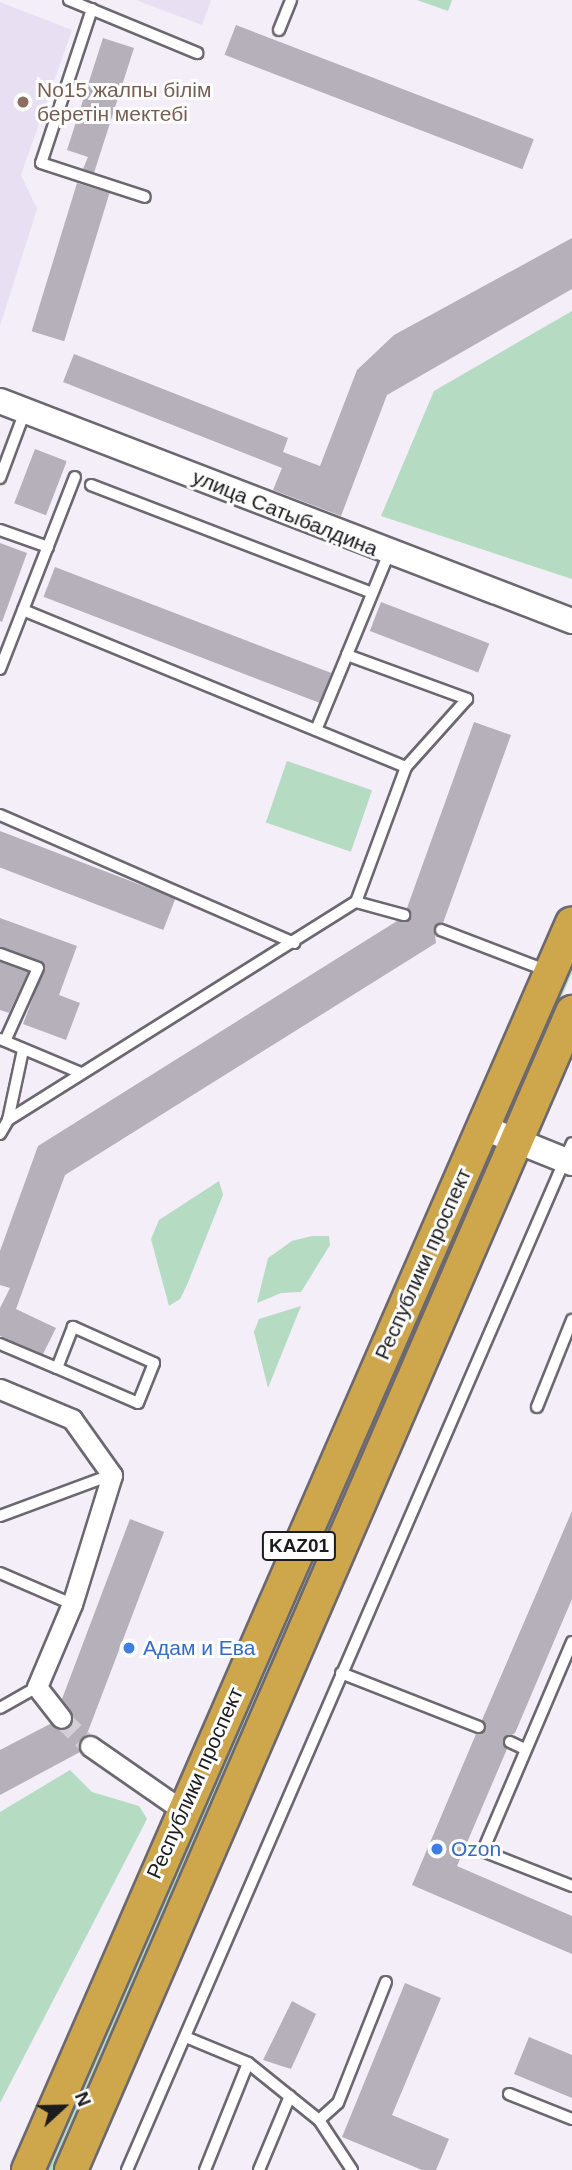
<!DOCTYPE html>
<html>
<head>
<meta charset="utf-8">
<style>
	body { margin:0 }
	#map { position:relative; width:572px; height:2170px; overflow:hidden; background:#f3eef8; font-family:Arial,sans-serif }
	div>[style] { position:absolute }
	.built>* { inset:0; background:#e8e0f2 }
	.green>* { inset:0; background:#b5dbc3; transform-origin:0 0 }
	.building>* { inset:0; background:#b5b0ba; transform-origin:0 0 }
	.minor-tunnel>* { height:19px; margin-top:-9.5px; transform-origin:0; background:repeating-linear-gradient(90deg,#d3ced7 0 19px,transparent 0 29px) }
	.roads { filter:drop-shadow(2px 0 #6c6870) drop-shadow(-2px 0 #6c6870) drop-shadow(0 2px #6c6870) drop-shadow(0 -2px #6c6870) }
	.service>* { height:10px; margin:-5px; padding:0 5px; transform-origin:5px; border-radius:5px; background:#fff }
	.minor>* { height:19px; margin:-9.5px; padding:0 9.5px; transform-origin:9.5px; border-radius:9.5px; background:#fff }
	.tertiary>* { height:24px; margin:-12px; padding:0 12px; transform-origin:12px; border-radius:12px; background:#fff }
	.trunk>* { height:32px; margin:-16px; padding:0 16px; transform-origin:16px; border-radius:16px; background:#cea64b }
	.dots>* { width:19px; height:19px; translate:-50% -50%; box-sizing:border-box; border:4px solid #fefefe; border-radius:50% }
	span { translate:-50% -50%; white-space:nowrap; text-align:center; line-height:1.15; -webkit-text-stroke:6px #fefefe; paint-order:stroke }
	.shield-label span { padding:2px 5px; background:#fefefe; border:2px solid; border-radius:5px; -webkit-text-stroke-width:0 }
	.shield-label { font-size:19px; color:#1c1b1e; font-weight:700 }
	.education-label { font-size:21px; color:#785e54 }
	.left { translate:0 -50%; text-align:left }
	.street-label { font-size:21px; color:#1c1b1e }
	.shop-label { font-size:21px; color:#366cbe }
	.north { position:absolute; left:28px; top:2072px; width:70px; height:70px; -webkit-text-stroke:5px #fefefe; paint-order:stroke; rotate:68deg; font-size:19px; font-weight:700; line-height:28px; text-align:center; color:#1c1b1e }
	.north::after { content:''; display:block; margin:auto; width:24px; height:32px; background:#1c1b1e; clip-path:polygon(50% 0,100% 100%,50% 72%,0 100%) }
</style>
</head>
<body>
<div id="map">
	<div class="built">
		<i style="clip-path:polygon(136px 0,211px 0,202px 25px)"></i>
		<i style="clip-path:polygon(0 2px,72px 30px,21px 175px,37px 209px,0 326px)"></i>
	</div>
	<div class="green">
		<i style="clip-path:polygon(417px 0,452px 0,448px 11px)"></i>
		<i style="clip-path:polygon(572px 311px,572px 579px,381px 516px,434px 391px)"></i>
		<i style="left:287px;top:761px;width:90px;height:65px;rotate:19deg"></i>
		<i style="clip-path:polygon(572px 949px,572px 973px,510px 1115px,502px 1112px)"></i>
		<i style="clip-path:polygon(484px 1156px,490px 1158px,54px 2170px,44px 2170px)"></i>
		<i style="clip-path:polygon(219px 1181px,223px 1195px,187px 1285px,180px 1299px,169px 1306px,151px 1239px,159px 1220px)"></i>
		<i style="clip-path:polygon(312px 1236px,329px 1236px,330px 1245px,301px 1292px,281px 1293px,257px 1303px,268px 1258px,292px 1241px)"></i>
		<i style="clip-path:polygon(301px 1306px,268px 1388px,254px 1332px,259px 1319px)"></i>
		<i style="clip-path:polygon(70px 1770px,92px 1792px,139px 1806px,147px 1819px,0 2103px,0 1812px)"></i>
	</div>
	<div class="building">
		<i style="left:236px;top:25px;width:319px;height:32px;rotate:21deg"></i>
		<i style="clip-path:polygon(103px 38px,134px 48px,94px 173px,83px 169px,88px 157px,67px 150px)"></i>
		<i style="left:77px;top:183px;width:34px;height:155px;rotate:17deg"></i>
		<i style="clip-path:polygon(572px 238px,572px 289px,387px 395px,341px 516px,273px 490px,282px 468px,63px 382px,74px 354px,288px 438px,283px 452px,320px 466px,357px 370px,394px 335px)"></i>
		<i style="left:35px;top:449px;width:34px;height:58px;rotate:21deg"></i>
		<i style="clip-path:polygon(0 543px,27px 553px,2px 622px,0 621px)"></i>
		<i style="left:55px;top:567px;width:296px;height:32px;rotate:21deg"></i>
		<i style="left:381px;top:602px;width:116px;height:31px;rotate:21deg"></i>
		<i style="clip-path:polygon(474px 722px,511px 735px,443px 923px,434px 928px,436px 943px,65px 1175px,16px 1309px,56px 1328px,43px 1354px,0 1336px,0 1308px,10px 1288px,0 1285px,0 1251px,38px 1146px,397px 921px,409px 921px,411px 914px,407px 908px)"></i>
		<i style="left:0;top:831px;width:188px;height:34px;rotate:21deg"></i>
		<i style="clip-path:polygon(0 918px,77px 946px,59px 995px,80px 1003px,66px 1040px,23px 1024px,45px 966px,0 947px)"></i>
		<i style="clip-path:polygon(0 962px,28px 972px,9px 1013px,0 1010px)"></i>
		<i style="clip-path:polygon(572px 1511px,572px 1599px,515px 1733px,503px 1740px,507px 1749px,457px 1866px,572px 1916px,572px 1954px,412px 1885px,476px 1734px,486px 1730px,482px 1720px)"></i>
		<i style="clip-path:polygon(130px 1519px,164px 1532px,87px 1734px,80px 1740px,80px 1752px,0 1795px,0 1750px,50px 1724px,62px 1730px,72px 1723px,71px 1711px,62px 1699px)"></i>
		<i style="clip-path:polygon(405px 1983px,441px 1998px,392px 2115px,449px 2139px,436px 2170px,422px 2170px,342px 2137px)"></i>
		<i style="clip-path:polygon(292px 2001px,316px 2014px,291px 2069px,263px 2060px)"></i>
		<i style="clip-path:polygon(529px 2037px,572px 2055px,572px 2098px,514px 2074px)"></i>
	</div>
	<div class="minor-tunnel">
		<i style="left:61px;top:1718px;width:40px;rotate:44deg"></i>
	</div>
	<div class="roads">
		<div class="service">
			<i style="left:69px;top:0;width:139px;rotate:22.5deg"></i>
			<i style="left:92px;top:9px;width:162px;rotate:108.3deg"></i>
			<i style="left:41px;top:163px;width:109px;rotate:18.1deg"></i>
			<i style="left:279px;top:30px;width:32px;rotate:-68deg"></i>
			<i style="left:0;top:478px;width:72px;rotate:-69.5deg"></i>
			<i style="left:91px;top:485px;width:301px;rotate:21deg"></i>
			<i style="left:0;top:530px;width:51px;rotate:19.5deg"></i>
			<i style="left:389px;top:553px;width:110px;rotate:112.4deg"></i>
			<i style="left:347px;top:655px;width:128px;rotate:20.1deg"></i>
			<i style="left:467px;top:699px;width:91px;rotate:131.9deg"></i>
			<i style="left:406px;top:767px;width:144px;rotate:110.3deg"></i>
			<i style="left:356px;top:902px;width:50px;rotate:15.2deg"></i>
			<i style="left:23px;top:610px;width:414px;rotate:22.3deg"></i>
			<i style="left:0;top:669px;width:206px;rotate:-68.7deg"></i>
			<i style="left:316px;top:730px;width:81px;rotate:-67.5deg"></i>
			<i style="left:0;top:815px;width:321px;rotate:23.5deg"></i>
			<i style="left:441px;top:930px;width:115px;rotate:21deg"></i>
			<i style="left:0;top:954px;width:40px;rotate:20.2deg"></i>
			<i style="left:38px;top:968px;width:80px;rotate:114.3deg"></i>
			<i style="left:0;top:1039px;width:88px;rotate:22.8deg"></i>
			<i style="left:8px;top:1120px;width:72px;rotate:-77.9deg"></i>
			<i style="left:0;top:1134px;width:16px;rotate:-60deg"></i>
			<i style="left:8px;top:1120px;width:411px;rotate:-32.1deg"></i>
			<i style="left:0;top:1344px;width:62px;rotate:22.8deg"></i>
			<i style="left:57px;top:1368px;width:88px;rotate:23.4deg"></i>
			<i style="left:138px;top:1403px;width:43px;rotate:-68.2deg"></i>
			<i style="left:154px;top:1363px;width:89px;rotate:-156deg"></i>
			<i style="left:73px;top:1327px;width:44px;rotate:111.3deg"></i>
			<i style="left:537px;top:1407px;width:94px;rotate:-68.1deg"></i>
			<i style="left:0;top:1516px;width:118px;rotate:-20.3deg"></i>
			<i style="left:0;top:1573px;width:78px;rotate:23.3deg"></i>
			<i style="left:572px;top:1642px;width:227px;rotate:113.1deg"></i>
			<i style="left:483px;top:1851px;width:96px;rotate:21.5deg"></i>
			<i style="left:341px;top:1673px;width:148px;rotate:21.4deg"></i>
			<i style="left:0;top:1708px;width:43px;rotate:-29.6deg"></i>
			<i style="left:510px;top:1742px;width:17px;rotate:25deg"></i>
			<i style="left:188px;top:2038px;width:65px;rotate:22.6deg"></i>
			<i style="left:248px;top:2063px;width:91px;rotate:38.8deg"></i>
			<i style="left:319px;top:2120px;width:60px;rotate:56.6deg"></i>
			<i style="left:509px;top:2094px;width:68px;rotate:21.6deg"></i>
			<i style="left:319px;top:2120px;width:25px;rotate:-42deg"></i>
			<i style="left:338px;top:2103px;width:130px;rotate:-68.4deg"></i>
			<i style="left:127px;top:2170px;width:1119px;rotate:-66.57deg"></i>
			<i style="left:205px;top:2170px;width:115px;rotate:-68.1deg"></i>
			<i style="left:259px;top:2170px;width:80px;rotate:-67.3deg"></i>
		</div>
		<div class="minor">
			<i style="left:0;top:1389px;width:78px;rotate:22.6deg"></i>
			<i style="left:72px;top:1419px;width:69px;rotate:54.5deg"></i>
			<i style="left:112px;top:1475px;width:135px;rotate:107.2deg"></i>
			<i style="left:72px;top:1604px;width:90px;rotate:112.9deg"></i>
			<i style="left:37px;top:1687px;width:39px;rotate:52deg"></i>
			<i style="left:90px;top:1746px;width:112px;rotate:34.8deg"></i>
		</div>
		<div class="tertiary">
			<i style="left:0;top:401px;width:613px;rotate:21.04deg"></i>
			<i style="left:482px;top:1127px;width:97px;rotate:21.8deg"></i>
		</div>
		<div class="trunk">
			<i style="left:28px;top:2170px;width:1360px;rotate:-66.43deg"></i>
			<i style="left:71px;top:2170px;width:1262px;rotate:-66.6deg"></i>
		</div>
	</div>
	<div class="dots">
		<i style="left:23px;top:102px;background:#8d6e63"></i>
		<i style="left:129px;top:1648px;background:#3f7fe0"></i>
		<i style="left:437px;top:1849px;background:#3f7fe0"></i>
	</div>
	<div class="shield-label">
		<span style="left:299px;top:1546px">KАZ01</span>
	</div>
	<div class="education-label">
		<span class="left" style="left:37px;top:102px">No15 жалпы білім<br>беретін мектебі</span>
	</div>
	<div class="street-label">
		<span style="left:285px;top:513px;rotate:22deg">улица Сатыбалдина</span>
		<span style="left:423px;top:1264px;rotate:-66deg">Республики проспект</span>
		<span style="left:195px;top:1783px;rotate:-66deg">Республики проспект</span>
	</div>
	<div class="shop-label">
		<span class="left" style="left:143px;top:1648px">Адам и Ева</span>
		<span class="left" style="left:451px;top:1849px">Ozon</span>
	</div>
	<div class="north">N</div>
</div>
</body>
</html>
